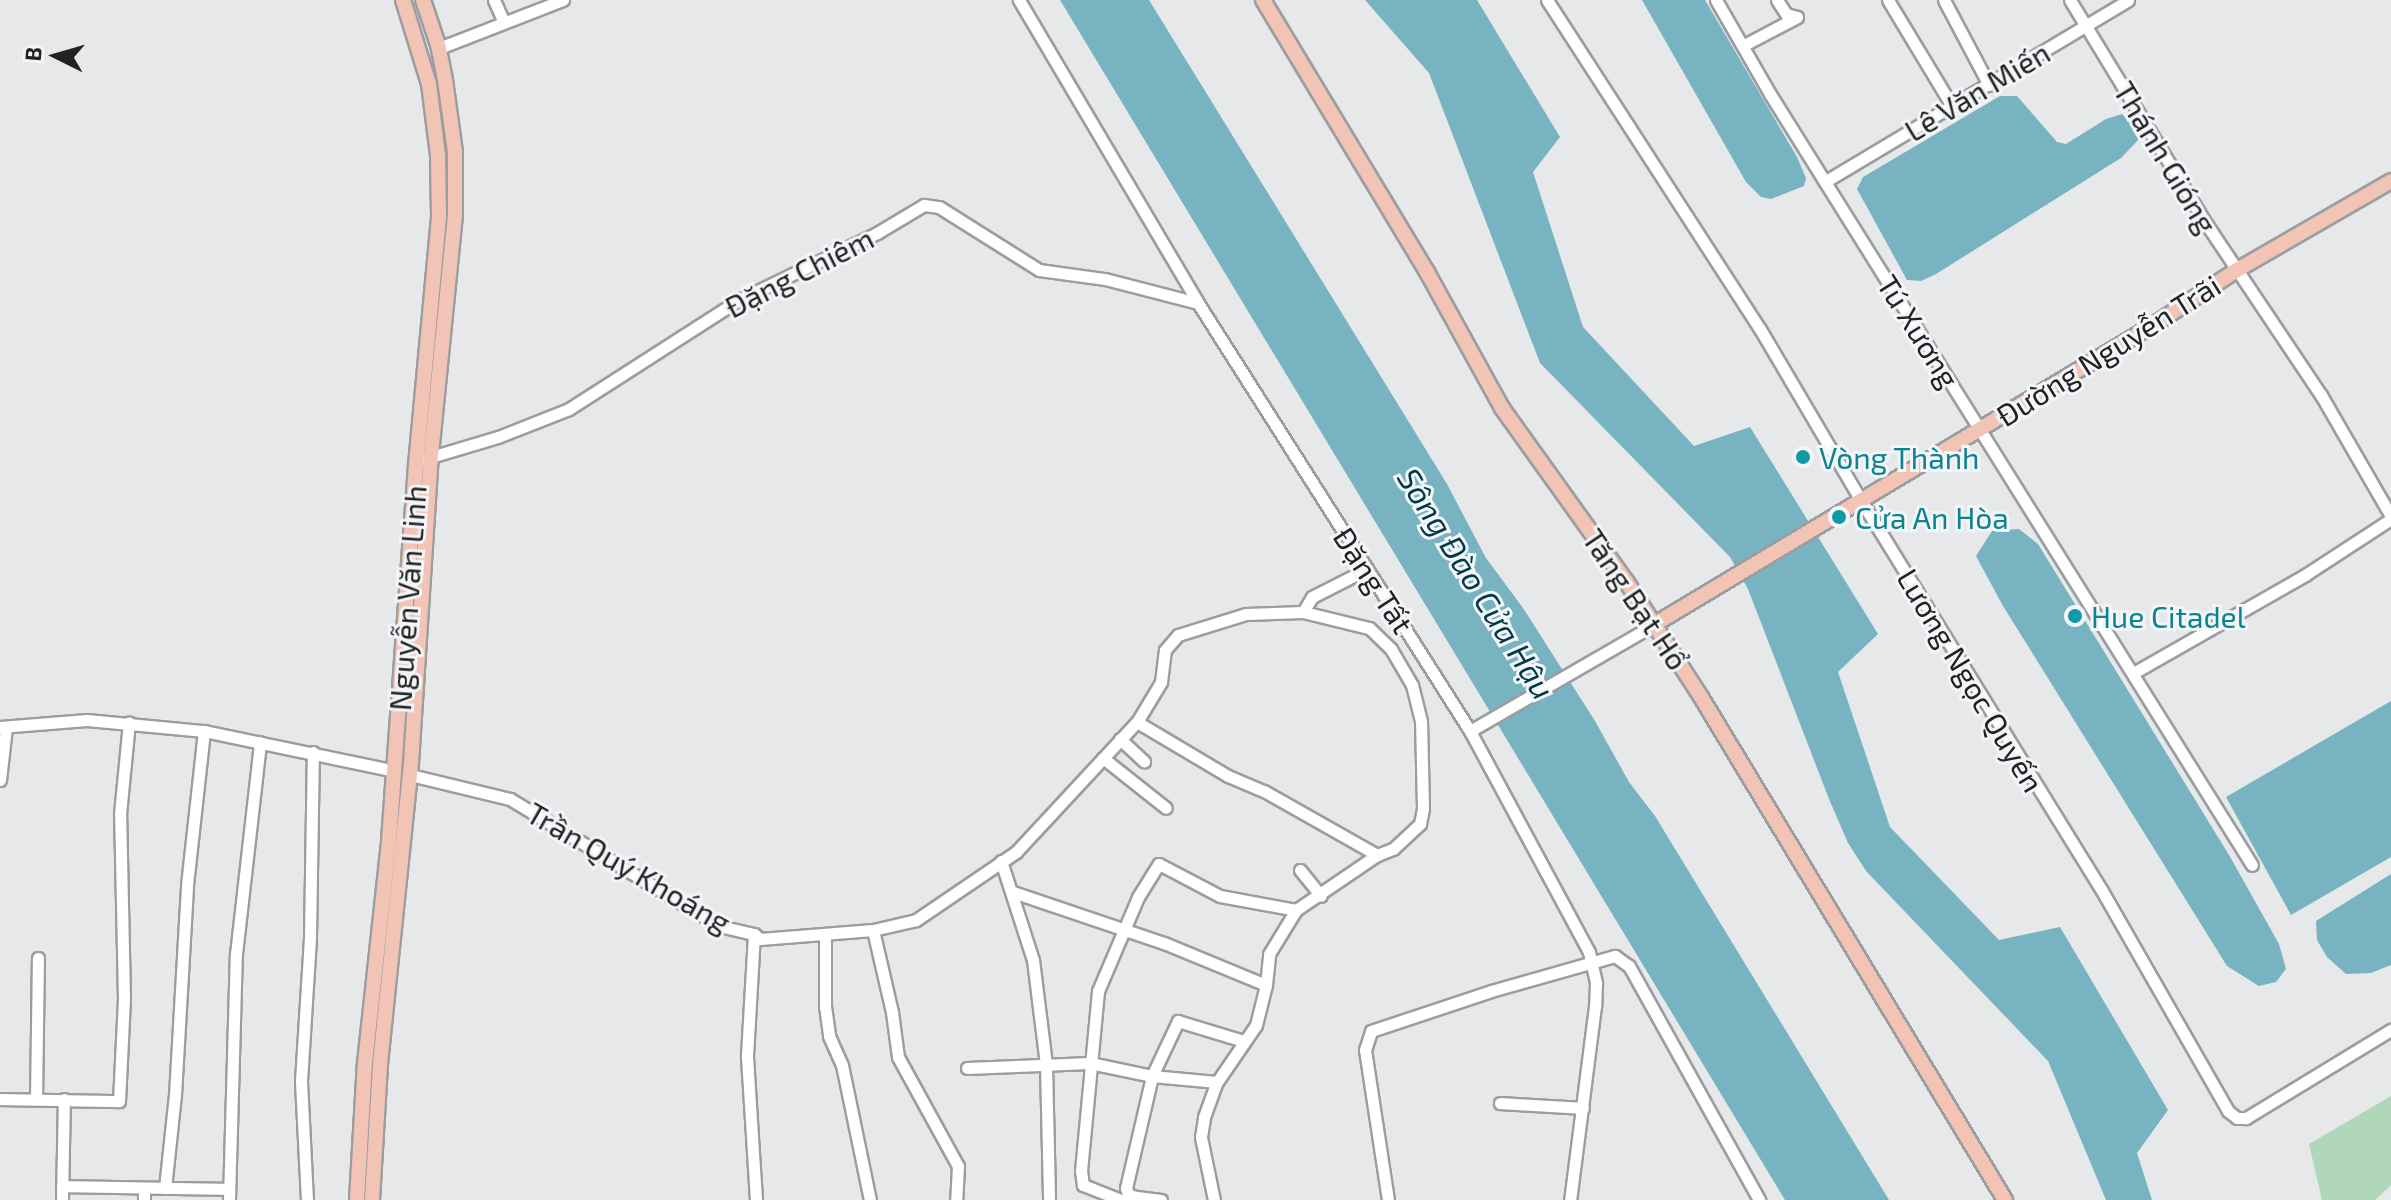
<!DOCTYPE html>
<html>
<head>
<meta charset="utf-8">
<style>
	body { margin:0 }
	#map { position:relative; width:2391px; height:1200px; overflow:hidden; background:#e6e8ea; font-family:"Exo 2",sans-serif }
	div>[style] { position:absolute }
	.green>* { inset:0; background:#b0d7ba }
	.water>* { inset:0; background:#77b3c0 }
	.roads { filter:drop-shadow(2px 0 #9b9d9f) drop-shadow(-2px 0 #9b9d9f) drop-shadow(0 2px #9b9d9f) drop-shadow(0 -2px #9b9d9f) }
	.minor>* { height:11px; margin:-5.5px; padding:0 5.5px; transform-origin:5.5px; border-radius:5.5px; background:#fff }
	.major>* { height:14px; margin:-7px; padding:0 7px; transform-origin:7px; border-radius:7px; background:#f1c4b5 }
	.dots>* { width:22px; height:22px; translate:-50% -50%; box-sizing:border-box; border:4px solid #f3f5f8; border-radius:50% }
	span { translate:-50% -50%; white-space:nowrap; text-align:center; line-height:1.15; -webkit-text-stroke:6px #f3f5f8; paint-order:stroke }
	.street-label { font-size:30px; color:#212222 }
	.culture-label { font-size:30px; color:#0d838f }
	.left { translate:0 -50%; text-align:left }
	.water-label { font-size:32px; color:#003a44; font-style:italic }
	.north { position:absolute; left:16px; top:16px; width:80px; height:80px; -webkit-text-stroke:6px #f3f5f8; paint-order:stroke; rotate:275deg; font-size:22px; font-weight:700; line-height:32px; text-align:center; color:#212222 }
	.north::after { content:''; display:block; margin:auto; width:28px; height:36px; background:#212222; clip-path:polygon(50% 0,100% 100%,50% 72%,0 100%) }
</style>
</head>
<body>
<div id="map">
	<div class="green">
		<i style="clip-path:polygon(2391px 1096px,2391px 1185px,2375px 1200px,2322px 1200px,2309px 1144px)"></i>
	</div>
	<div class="water">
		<i style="clip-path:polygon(1060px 0,1149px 0,1447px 484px,1486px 558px,1523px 608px,1595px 721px,1629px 782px,1655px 816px,1889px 1200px,1785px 1200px)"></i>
		<i style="clip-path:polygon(1365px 0,1477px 0,1560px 137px,1533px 172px,1583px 327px,1694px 446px,1750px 427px,1878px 634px,1838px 672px,1890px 827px,1999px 940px,2060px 927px,2168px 1110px,2137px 1153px,2152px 1200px,2106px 1200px,2048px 1061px,1866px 871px,1848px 843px,1829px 799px,1748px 589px,1730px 557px,1540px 363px,1429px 73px)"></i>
		<i style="clip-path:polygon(1642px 0,1705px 0,1797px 157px,1806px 178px,1804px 186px,1771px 199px,1761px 197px,1746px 182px)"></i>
		<i style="clip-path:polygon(2000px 96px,2017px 96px,2057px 142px,2066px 144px,2106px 119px,2122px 114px,2135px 126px,2139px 139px,2121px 158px,1936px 274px,1921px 281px,1907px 280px,1857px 189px,1863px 177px)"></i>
		<i style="clip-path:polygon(2019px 529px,2038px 544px,2229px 855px,2279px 944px,2286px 969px,2276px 982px,2259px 986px,2227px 966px,2003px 606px,1976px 556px,1992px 531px)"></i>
		<i style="clip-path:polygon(2391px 701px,2391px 857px,2291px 915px,2226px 797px)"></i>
		<i style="clip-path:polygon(2391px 874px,2391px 965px,2371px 973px,2346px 974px,2327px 957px,2317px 940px,2316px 921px)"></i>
	</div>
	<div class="roads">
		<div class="minor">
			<i style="left:494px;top:0;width:24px;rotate:66deg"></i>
			<i style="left:1019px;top:0;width:352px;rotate:59.4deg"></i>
			<i style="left:1198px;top:303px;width:507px;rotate:57.56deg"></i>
			<i style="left:1470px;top:731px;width:251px;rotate:61.7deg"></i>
			<i style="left:1589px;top:952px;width:32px;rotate:77deg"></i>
			<i style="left:1596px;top:983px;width:23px;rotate:92deg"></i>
			<i style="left:1595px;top:1006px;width:196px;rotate:97.3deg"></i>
			<i style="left:1547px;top:0;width:392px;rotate:57.1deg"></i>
			<i style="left:1760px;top:329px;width:197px;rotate:59.5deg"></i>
			<i style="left:1860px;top:499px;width:458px;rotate:58.3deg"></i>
			<i style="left:2101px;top:889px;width:256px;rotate:60.2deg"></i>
			<i style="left:2228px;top:1111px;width:11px;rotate:38deg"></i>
			<i style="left:2237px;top:1118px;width:9px"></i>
			<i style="left:2246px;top:1118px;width:170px;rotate:-31.3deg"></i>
			<i style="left:1716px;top:0;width:108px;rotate:60.1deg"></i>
			<i style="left:1770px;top:94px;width:909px;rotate:57.99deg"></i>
			<i style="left:1777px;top:0;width:17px;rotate:57deg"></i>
			<i style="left:1786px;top:14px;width:11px;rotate:15deg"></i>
			<i style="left:1888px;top:0;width:124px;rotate:58.9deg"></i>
			<i style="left:1944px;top:0;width:96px;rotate:62.1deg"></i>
			<i style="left:2070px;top:0;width:263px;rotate:58.7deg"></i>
			<i style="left:2207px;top:225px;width:205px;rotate:56.2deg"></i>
			<i style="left:2321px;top:395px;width:140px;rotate:60deg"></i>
			<i style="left:1744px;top:45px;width:60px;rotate:-27.8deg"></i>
			<i style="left:439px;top:48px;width:133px;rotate:-21.2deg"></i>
			<i style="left:1826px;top:181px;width:352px;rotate:-30.9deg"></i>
			<i style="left:424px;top:459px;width:77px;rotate:-16.6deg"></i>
			<i style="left:498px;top:437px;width:76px;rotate:-21.5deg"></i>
			<i style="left:569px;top:409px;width:200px;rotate:-32.7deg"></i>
			<i style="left:737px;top:301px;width:156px;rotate:-25.9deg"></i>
			<i style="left:877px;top:233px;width:55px;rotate:-30.8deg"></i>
			<i style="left:924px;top:205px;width:15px;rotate:8deg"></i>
			<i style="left:939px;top:207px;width:118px;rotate:32.2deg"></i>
			<i style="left:1039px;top:270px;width:67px;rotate:7.8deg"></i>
			<i style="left:1105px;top:279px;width:96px;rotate:14.5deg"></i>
			<i style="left:2135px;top:672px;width:196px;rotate:-29.7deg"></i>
			<i style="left:2305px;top:575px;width:103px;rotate:-33.1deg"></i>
			<i style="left:1137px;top:722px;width:106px;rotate:30.7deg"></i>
			<i style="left:1228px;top:776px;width:39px;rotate:23deg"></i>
			<i style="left:1264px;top:791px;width:130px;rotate:29.5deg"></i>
			<i style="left:0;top:727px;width:87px;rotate:-4.6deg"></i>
			<i style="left:87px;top:720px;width:118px;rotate:5.4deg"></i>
			<i style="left:204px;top:731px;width:195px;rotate:11.8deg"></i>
			<i style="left:1470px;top:731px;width:214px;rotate:-30deg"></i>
			<i style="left:1120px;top:739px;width:33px;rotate:43deg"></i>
			<i style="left:1103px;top:758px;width:80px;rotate:38.4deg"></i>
			<i style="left:410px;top:775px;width:103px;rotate:13.5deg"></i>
			<i style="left:510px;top:799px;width:245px;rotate:31.3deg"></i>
			<i style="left:719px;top:926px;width:36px;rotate:13deg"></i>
			<i style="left:754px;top:934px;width:8px;rotate:40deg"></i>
			<i style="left:760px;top:939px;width:113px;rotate:-4.6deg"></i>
			<i style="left:873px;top:930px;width:44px;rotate:-13.1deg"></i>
			<i style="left:916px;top:920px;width:121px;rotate:-34.2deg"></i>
			<i style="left:1016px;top:852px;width:178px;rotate:-47.1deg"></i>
			<i style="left:1137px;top:722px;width:47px;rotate:-59deg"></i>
			<i style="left:1161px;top:682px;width:32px;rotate:-83deg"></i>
			<i style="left:1165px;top:650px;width:20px;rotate:-49deg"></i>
			<i style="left:1178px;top:635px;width:71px;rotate:-17.2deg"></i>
			<i style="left:1246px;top:614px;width:57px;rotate:-2deg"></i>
			<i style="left:1303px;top:612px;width:17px;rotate:-59deg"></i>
			<i style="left:1312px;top:597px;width:62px;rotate:-27deg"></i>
			<i style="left:0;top:780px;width:53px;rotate:-83.5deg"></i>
			<i style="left:1001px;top:861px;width:104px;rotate:72.1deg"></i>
			<i style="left:1033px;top:960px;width:105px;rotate:82.9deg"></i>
			<i style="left:1046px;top:1064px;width:136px;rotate:88.7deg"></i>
			<i style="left:1300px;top:870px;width:33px;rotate:51deg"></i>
			<i style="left:1013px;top:892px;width:159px;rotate:18.7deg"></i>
			<i style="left:1164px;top:943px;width:110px;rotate:22.4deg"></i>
			<i style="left:873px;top:930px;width:84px;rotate:77deg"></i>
			<i style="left:892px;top:1012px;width:45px;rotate:82.4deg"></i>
			<i style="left:898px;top:1057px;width:124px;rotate:61.2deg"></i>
			<i style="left:958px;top:1166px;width:34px;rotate:93deg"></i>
			<i style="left:754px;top:934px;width:123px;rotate:93.3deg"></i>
			<i style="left:747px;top:1057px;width:143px;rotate:86.4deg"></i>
			<i style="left:825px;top:934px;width:72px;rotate:90deg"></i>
			<i style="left:825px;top:1006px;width:30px;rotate:82deg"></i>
			<i style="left:829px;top:1036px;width:32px;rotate:66deg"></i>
			<i style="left:842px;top:1065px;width:138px;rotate:78.3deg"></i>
			<i style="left:967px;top:1068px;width:123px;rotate:-2.3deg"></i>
			<i style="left:1090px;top:1063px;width:63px;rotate:11.8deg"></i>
			<i style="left:1152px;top:1076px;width:65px;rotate:5.3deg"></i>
			<i style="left:0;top:1099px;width:119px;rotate:1deg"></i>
			<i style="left:119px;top:1101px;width:102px;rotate:-87.2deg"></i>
			<i style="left:124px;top:999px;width:185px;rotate:-91.2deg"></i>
			<i style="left:120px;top:814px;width:92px;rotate:-84.4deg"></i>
			<i style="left:36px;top:1099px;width:141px;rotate:-89.2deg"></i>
			<i style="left:1500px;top:1103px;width:83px;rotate:3.4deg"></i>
			<i style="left:62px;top:1186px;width:167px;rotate:1deg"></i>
			<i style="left:165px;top:1188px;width:94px;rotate:-83.9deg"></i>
			<i style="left:175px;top:1095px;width:210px;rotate:-86.7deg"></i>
			<i style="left:187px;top:885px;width:155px;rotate:-83.7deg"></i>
			<i style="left:62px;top:1200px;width:101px;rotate:-88.9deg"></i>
			<i style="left:144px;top:1200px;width:12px;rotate:-90deg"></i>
			<i style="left:229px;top:1200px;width:246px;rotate:-88.4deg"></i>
			<i style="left:236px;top:954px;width:213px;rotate:-83.5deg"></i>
			<i style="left:307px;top:1200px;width:119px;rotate:-92.9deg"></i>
			<i style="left:301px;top:1081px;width:144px;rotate:-86.4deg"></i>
			<i style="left:310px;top:937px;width:185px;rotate:-89.1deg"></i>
			<i style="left:1121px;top:1200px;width:41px;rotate:-158.5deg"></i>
			<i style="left:1083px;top:1185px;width:14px;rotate:-98deg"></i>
			<i style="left:1081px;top:1171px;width:181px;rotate:-84.6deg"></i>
			<i style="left:1098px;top:991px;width:102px;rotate:-66.9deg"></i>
			<i style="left:1138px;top:897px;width:39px;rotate:-58deg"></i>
			<i style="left:1159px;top:864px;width:69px;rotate:27.7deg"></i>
			<i style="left:1220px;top:896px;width:77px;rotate:10.4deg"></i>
			<i style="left:1161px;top:1200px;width:26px;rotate:-173deg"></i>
			<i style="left:1135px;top:1197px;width:8px;rotate:-157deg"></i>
			<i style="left:1128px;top:1194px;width:6px;rotate:-108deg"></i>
			<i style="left:1126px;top:1188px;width:115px;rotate:-76.9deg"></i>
			<i style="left:1152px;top:1076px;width:61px;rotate:-64.7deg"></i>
			<i style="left:1178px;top:1021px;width:69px;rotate:16.9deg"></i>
			<i style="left:1214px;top:1200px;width:64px;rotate:-101.7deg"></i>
			<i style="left:1201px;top:1137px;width:20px;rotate:-81deg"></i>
			<i style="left:1204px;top:1117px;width:37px;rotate:-70deg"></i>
			<i style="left:1217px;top:1082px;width:69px;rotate:-55.6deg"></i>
			<i style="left:1256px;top:1025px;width:41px;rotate:-76deg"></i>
			<i style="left:1266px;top:985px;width:31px;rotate:-84deg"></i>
			<i style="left:1269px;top:954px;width:52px;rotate:-58.5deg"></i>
			<i style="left:1296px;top:910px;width:98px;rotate:-34.2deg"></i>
			<i style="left:1377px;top:855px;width:17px;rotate:-21deg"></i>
			<i style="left:1393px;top:849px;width:37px;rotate:-43deg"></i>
			<i style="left:1420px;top:824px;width:16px;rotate:-79deg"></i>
			<i style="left:1423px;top:808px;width:87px;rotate:-91.3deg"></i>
			<i style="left:1421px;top:721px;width:37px;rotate:-104deg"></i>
			<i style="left:1412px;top:685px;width:42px;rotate:-120.3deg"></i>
			<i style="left:1391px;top:649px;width:30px;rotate:-136deg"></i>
			<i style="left:1369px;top:628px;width:68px;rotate:-166.4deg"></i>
			<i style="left:1388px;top:1200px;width:152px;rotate:-98.7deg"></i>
			<i style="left:1365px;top:1050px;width:20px;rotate:-72deg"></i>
			<i style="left:1371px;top:1031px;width:126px;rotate:-18.4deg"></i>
			<i style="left:1491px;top:991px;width:129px;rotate:-15.8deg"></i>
			<i style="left:1615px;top:956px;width:17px;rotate:36deg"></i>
			<i style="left:1629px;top:966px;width:268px;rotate:60.9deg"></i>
		</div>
		<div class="major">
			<i style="left:1263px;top:0;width:318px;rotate:58.9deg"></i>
			<i style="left:1427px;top:272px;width:155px;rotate:61.1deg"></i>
			<i style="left:1502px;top:408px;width:213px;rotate:54.4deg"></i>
			<i style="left:1626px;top:581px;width:138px;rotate:57.1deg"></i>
			<i style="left:1701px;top:697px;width:588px;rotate:58.85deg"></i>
			<i style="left:1655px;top:624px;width:583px;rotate:-30.96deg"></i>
			<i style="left:2155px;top:324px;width:98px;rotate:-33.4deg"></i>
			<i style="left:2237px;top:270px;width:178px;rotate:-30deg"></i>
			<i style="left:357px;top:1200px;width:137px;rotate:-86.7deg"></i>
			<i style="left:365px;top:1063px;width:223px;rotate:-83.8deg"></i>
			<i style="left:389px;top:841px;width:377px;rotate:-85.9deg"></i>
			<i style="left:416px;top:465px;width:251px;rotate:-84.7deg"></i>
			<i style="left:439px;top:215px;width:60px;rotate:-91deg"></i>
			<i style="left:438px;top:155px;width:72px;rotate:-97.2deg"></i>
			<i style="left:429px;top:84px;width:88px;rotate:-107.2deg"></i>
			<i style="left:372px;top:1200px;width:136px;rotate:-86.6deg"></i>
			<i style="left:380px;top:1064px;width:303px;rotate:-84.1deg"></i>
			<i style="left:411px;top:763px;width:309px;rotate:-86.3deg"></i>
			<i style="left:431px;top:455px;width:241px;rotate:-84.3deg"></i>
			<i style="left:455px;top:215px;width:63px;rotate:-90deg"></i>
			<i style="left:455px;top:152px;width:73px;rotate:-97.9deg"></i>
			<i style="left:445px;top:80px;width:33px;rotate:-101deg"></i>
			<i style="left:439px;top:48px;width:51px;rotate:-108.4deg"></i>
		</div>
	</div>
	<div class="dots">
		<i style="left:1803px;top:457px;background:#0f9aa8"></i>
		<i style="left:1839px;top:517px;background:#0f9aa8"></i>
		<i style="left:2075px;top:616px;background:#0f9aa8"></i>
	</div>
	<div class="street-label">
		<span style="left:1977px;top:91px;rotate:-31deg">Lê Văn Miến</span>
		<span style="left:2166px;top:157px;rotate:59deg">Thánh Gióng</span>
		<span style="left:799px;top:272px;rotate:-27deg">Đặng Chiêm</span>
		<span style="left:1919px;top:331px;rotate:58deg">Tú Xương</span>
		<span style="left:2108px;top:350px;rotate:-32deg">Đường Nguyễn Trãi</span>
		<span style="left:1374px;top:580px;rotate:57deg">Đặng Tất</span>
		<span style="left:407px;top:598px;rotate:-86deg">Nguyễn Văn Linh</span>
		<span style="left:1636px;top:599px;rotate:56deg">Tăng Bạt Hổ</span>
		<span style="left:1971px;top:680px;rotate:59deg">Lương Ngọc Quyến</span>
		<span style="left:629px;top:867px;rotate:30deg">Trần Quý Khoáng</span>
	</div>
	<div class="culture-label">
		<span class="left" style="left:1819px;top:457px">Vòng Thành</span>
		<span class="left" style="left:1855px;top:517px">Cửa An Hòa</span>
		<span class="left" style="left:2091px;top:616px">Hue Citadel</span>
	</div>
	<div class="water-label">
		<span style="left:1477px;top:583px;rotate:58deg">Sông Đào Cửa Hậu</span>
	</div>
	<div class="north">B</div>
</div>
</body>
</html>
